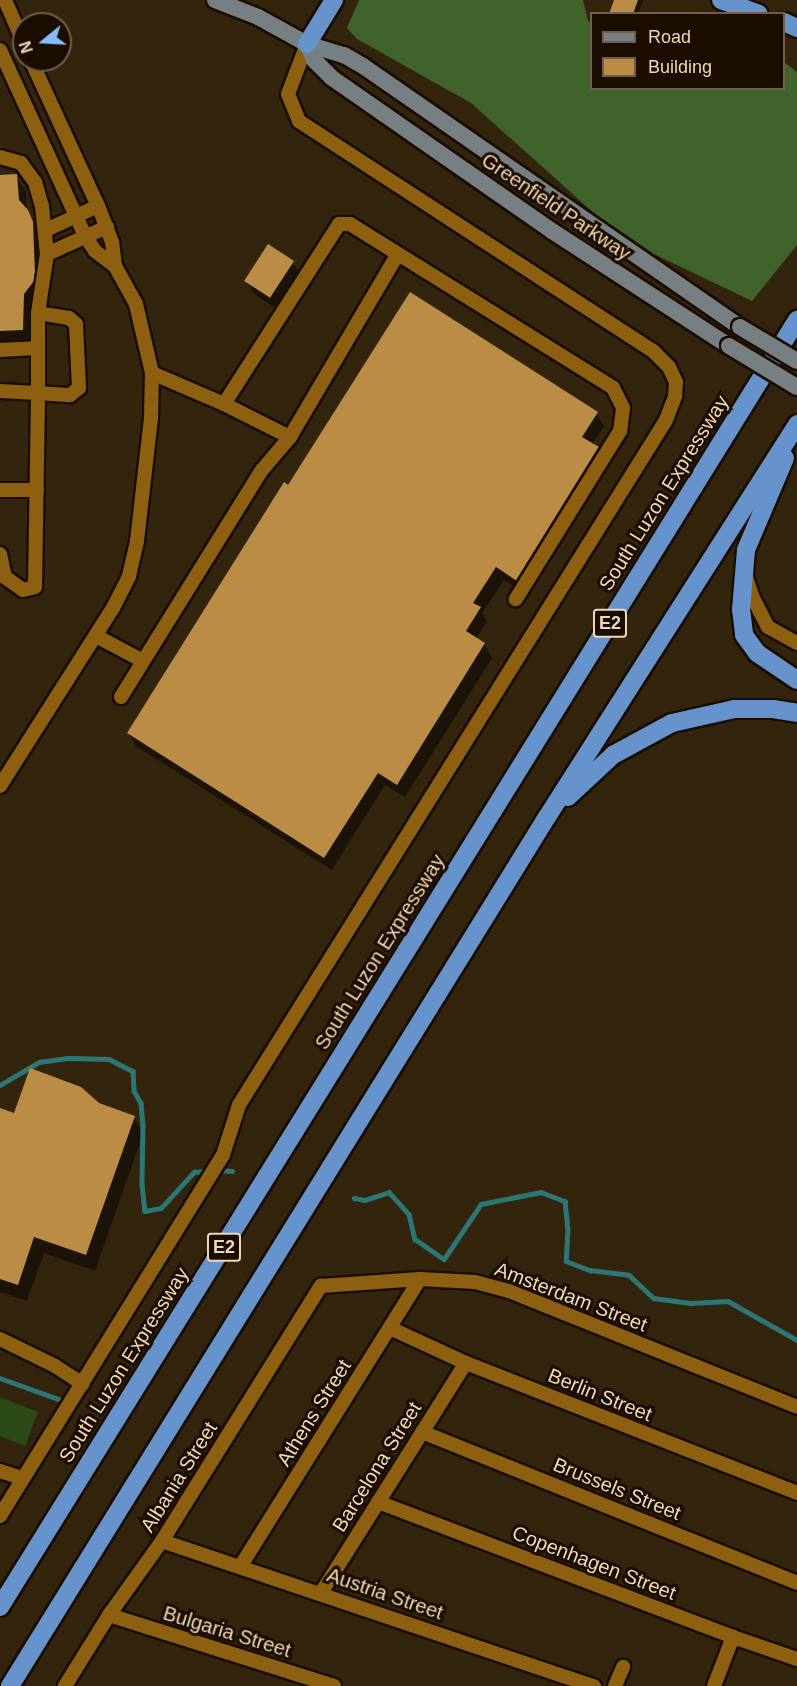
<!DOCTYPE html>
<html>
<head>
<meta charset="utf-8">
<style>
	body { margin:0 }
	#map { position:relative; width:797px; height:1686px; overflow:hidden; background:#33240e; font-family:Helvetica,sans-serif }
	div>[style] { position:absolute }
	.green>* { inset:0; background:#2b4a16 }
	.forest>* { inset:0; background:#40622b }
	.shadow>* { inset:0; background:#0007 }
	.stream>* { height:4.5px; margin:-2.25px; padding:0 2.25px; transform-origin:2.25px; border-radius:2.25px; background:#2c7676 }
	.building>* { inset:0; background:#bb8c46; transform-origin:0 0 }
	.roads { filter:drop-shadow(2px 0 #1a0d00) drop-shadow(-2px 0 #1a0d00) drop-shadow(0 2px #1a0d00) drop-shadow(0 -2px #1a0d00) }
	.minor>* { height:14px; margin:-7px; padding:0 7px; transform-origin:7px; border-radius:7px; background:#8d6011 }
	.major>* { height:16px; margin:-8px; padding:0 8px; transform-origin:8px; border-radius:8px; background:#767f81 }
	.highway>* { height:18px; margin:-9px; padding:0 9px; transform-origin:9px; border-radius:9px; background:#6793cc }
	.bridges { filter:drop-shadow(2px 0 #1a0d00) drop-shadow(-2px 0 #1a0d00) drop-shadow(0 2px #1a0d00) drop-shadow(0 -2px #1a0d00) }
	.major-bridge>* { height:16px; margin:-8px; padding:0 8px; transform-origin:8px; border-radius:8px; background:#767f81 }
	span { translate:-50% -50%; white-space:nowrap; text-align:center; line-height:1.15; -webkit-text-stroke:6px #1a0d00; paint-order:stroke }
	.shield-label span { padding:2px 4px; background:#1a0d00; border:2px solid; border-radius:4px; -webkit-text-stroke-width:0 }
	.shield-label { font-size:18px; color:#f0d7b5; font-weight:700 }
	.street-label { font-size:20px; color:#f0d7b5 }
	.legend { position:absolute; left:590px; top:12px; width:195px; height:78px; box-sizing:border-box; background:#1a0d00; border:2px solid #705e48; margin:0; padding:8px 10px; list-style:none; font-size:18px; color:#f0d7b5 }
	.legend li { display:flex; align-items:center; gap:12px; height:30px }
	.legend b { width:30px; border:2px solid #705e48 }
	.north { position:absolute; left:12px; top:12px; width:60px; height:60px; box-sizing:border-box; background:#1a0d00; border:2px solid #705e48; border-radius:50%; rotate:252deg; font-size:16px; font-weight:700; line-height:24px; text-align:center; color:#f0d7b5 }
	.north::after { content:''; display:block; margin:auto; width:21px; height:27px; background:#88bbfc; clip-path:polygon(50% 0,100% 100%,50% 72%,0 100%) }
</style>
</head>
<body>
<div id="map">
	<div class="green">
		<i style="clip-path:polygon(0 1397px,38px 1412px,25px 1446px,0 1436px)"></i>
	</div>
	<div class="forest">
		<i style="clip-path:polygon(359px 0,583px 0,588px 21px,591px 23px,592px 88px,784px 88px,784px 62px,797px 72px,797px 245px,752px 301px,654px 254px,595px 214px,471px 103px,357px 39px,347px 28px)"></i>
	</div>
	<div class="shadow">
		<i style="clip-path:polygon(616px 0,643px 0,638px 14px,610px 14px)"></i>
		<i style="clip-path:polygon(0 176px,16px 176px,26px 192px,27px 211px,42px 240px,32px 346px,0 347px)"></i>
		<i style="clip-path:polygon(293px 262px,300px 275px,277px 309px,254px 294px,246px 281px)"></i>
		<i style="clip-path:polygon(596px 413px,604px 426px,592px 445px,598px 448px,606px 462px,524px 593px,504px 580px,482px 613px,487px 622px,476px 639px,484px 644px,492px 658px,405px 797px,385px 785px,332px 870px,136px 746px,129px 733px,288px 487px)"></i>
		<i style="clip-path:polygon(99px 1104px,134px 1117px,143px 1134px,95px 1271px,44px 1253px,27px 1301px,0 1292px,0 1110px,15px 1115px)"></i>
	</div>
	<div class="stream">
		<i style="left:0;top:1085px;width:45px;rotate:-30.5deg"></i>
		<i style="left:39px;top:1062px;width:30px;rotate:-8deg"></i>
		<i style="left:69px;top:1058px;width:40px;rotate:1.4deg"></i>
		<i style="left:109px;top:1059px;width:27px;rotate:27deg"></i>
		<i style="left:133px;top:1071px;width:20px;rotate:87deg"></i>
		<i style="left:134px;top:1091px;width:14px;rotate:60deg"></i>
		<i style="left:141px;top:1103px;width:21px;rotate:85deg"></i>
		<i style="left:143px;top:1124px;width:60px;rotate:91deg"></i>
		<i style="left:142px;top:1184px;width:27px;rotate:84deg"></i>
		<i style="left:145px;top:1211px;width:16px;rotate:-11deg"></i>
		<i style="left:161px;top:1208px;width:49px;rotate:-47.5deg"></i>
		<i style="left:194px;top:1172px;width:15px;rotate:-4deg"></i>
		<i style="left:217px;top:1170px;width:15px;rotate:4deg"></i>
		<i style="left:354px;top:1198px;width:11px;rotate:10deg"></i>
		<i style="left:365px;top:1200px;width:25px;rotate:-18deg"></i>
		<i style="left:389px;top:1192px;width:30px;rotate:48deg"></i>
		<i style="left:409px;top:1214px;width:26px;rotate:77deg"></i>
		<i style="left:415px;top:1239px;width:35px;rotate:35deg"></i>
		<i style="left:444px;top:1259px;width:66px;rotate:-56.1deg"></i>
		<i style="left:481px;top:1204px;width:61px;rotate:-11.3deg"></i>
		<i style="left:541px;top:1192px;width:26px;rotate:21deg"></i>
		<i style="left:565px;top:1201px;width:27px;rotate:84deg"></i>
		<i style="left:568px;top:1228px;width:33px;rotate:93deg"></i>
		<i style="left:566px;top:1261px;width:26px;rotate:21deg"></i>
		<i style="left:590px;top:1270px;width:39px;rotate:7deg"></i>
		<i style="left:629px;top:1275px;width:34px;rotate:43deg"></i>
		<i style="left:654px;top:1298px;width:36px;rotate:8deg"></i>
		<i style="left:690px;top:1303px;width:38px;rotate:-3deg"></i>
		<i style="left:728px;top:1301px;width:79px;rotate:29.5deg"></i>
		<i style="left:0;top:1378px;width:68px;rotate:19.8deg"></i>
	</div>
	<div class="building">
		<i style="clip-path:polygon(614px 0,638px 0,633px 14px,609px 14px)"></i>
		<i style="clip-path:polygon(17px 174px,19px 200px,28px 210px,33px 222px,35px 274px,34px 281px,24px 294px,23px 330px,0 331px,0 175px)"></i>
		<i style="left:268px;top:244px;width:31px;height:44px;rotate:33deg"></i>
		<i style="clip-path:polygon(410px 292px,598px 412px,582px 437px,599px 447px,517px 581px,496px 567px,473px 603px,481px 607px,466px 631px,485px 643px,397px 785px,378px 773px,324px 858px,127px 733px,284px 482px,288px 485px)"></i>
		<i style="clip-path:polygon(30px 1068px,81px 1087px,99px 1103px,135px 1116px,86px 1255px,34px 1237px,18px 1285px,0 1279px,0 1108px,14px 1113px)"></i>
	</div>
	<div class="roads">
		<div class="minor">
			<i style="left:5px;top:0;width:48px;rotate:66.6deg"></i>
			<i style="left:0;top:50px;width:205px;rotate:65.4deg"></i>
			<i style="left:85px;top:236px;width:18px;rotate:56deg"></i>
			<i style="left:95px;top:251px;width:25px;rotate:37deg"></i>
			<i style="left:0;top:157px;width:22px;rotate:16deg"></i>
			<i style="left:21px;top:163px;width:24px;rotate:54deg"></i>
			<i style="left:35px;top:182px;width:25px;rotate:74deg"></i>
			<i style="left:42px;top:206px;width:48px;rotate:84.1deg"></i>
			<i style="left:47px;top:254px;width:60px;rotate:98.7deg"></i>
			<i style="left:38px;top:313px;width:80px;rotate:90deg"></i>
			<i style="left:38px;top:393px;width:38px;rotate:-177deg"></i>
			<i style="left:46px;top:230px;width:57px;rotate:-24.8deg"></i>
			<i style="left:47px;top:254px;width:66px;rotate:-24.2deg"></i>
			<i style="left:0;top:350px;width:36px;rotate:-3deg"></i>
			<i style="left:152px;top:373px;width:78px;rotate:23.3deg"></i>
			<i style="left:224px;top:404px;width:74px;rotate:26.6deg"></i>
			<i style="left:224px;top:404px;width:214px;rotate:-57.4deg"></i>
			<i style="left:339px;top:224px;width:11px"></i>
			<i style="left:350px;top:224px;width:310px;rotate:31.9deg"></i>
			<i style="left:613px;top:388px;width:22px;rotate:63deg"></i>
			<i style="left:623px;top:408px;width:23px;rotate:97deg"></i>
			<i style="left:620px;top:431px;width:198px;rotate:121.8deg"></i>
			<i style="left:0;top:490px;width:37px"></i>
			<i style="left:0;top:554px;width:24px;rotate:78deg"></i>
			<i style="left:5px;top:577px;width:22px;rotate:36deg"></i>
			<i style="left:23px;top:590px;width:12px;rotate:-14deg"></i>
			<i style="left:35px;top:587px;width:194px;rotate:-89.1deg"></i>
			<i style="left:38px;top:393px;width:32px;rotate:4deg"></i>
			<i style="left:70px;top:395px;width:11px;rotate:-38deg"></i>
			<i style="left:79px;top:388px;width:64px;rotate:-92.7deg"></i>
			<i style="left:76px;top:324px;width:9px;rotate:-139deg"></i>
			<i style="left:69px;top:318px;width:31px;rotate:-171deg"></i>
			<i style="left:746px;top:577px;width:20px;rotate:72deg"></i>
			<i style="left:752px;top:596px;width:35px;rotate:63deg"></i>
			<i style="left:768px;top:627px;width:33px;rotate:29deg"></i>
			<i style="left:96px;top:636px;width:53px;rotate:28deg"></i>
			<i style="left:121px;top:697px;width:267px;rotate:-58.2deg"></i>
			<i style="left:262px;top:470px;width:43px;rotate:-49.7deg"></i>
			<i style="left:290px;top:437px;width:212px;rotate:-59.5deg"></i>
			<i style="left:0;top:786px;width:211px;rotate:-57.6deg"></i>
			<i style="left:113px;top:608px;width:36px;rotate:-63deg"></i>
			<i style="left:129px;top:576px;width:36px;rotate:-77deg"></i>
			<i style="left:137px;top:541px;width:123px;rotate:-83.5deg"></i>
			<i style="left:151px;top:419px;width:46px;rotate:-88.8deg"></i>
			<i style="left:152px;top:373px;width:71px;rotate:-103.1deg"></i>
			<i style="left:136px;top:304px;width:43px;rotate:-118.9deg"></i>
			<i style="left:115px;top:266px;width:24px;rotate:-97deg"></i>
			<i style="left:112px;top:242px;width:39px;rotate:-111deg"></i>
			<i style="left:98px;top:206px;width:161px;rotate:-114.7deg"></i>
			<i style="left:390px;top:1328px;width:84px;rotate:24.7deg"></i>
			<i style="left:466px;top:1363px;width:356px;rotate:21.4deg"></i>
			<i style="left:0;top:1339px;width:61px;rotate:26.1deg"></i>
			<i style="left:55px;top:1366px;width:33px;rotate:33deg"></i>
			<i style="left:422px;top:1432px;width:404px;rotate:21.9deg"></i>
			<i style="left:0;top:1471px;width:23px;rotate:18deg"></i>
			<i style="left:378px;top:1502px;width:380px;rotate:20.8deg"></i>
			<i style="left:733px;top:1637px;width:68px;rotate:19deg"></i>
			<i style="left:0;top:1516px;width:424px;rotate:-58.3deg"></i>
			<i style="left:223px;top:1155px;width:52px;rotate:-72.3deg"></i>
			<i style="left:239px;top:1105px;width:807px;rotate:-58.06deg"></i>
			<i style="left:666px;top:420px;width:26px;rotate:-69deg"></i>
			<i style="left:675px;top:396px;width:14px;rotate:-86deg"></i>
			<i style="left:676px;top:382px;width:17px;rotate:-115deg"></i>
			<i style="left:669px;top:367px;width:23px;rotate:-135deg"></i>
			<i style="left:653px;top:351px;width:422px;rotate:-147deg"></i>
			<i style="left:299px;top:121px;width:29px;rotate:-112deg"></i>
			<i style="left:288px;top:94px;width:53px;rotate:-69.2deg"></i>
			<i style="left:162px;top:1541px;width:456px;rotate:18.6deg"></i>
			<i style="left:240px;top:1567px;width:340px;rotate:-58deg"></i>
			<i style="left:321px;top:1593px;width:272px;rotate:-57.8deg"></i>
			<i style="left:109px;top:1615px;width:236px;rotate:17.5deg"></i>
			<i style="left:65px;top:1686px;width:84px;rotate:-58.2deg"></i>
			<i style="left:109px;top:1615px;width:91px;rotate:-54.4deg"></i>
			<i style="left:162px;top:1541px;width:301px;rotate:-58.1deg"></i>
			<i style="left:321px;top:1286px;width:99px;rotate:-4deg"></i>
			<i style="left:420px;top:1279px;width:55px;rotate:3.1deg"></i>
			<i style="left:475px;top:1282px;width:35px;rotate:15deg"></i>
			<i style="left:509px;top:1291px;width:310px;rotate:21.9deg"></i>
			<i style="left:615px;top:1686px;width:21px;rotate:-67deg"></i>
			<i style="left:714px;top:1686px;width:53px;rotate:-68.8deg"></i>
		</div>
		<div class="major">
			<i style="left:215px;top:0;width:46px;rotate:21.6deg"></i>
			<i style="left:258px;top:17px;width:56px;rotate:28.9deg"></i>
			<i style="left:307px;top:44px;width:39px;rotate:17deg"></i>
			<i style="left:344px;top:55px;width:22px;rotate:30deg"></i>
			<i style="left:363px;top:66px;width:459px;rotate:34.7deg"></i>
			<i style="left:307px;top:44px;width:17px;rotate:66deg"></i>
			<i style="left:314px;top:60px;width:25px;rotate:45deg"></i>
			<i style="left:332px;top:78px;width:268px;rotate:34.8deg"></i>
			<i style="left:552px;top:231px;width:211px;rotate:33deg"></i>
		</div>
		<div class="highway">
			<i style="left:721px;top:0;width:40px;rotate:20.2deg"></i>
			<i style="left:784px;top:22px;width:14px;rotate:25deg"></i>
			<i style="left:307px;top:44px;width:52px;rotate:-58.5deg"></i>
			<i style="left:785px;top:458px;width:100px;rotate:113deg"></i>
			<i style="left:746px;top:550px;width:59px;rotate:94.8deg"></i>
			<i style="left:741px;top:609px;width:26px;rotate:83deg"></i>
			<i style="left:744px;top:635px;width:22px;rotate:54deg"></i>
			<i style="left:757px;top:653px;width:48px;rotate:34deg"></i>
			<i style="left:568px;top:797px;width:62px;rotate:-43deg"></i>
			<i style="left:613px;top:755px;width:67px;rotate:-28.5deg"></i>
			<i style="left:672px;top:723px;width:64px;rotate:-12.7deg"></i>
			<i style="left:734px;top:709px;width:39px"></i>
			<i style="left:773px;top:709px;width:24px;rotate:9deg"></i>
			<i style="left:0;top:1607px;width:1514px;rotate:-58.23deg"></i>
			<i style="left:10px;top:1686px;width:1022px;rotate:-58.29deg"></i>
			<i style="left:547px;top:817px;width:466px;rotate:-57.5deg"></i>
		</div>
	</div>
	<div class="bridges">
		<div class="major-bridge">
			<i style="left:740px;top:327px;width:66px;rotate:30.8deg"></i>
			<i style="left:729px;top:346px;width:79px;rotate:31.1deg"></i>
		</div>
	</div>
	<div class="shield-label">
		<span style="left:610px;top:623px">E2</span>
		<span style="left:224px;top:1247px">E2</span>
	</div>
	<div class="street-label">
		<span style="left:556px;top:207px;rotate:34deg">Greenfield Parkway</span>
		<span style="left:664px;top:493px;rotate:-58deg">South Luzon Expressway</span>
		<span style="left:380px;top:952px;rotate:-58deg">South Luzon Expressway</span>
		<span style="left:571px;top:1297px;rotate:21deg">Amsterdam Street</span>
		<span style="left:124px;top:1365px;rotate:-58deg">South Luzon Expressway</span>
		<span style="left:600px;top:1395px;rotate:22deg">Berlin Street</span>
		<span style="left:314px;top:1413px;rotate:-58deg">Athens Street</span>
		<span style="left:377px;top:1467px;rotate:-58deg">Barcelona Street</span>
		<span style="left:179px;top:1477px;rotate:-58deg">Albania Street</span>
		<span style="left:617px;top:1489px;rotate:22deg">Brussels Street</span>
		<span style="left:594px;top:1563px;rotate:21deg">Copenhagen Street</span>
		<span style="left:385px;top:1594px;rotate:19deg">Austria Street</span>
		<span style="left:227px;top:1632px;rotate:17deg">Bulgaria Street</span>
	</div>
	<ul class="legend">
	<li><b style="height:8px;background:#767f81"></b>Road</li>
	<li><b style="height:16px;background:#bb8c46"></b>Building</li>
	</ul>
	<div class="north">N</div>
</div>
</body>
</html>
